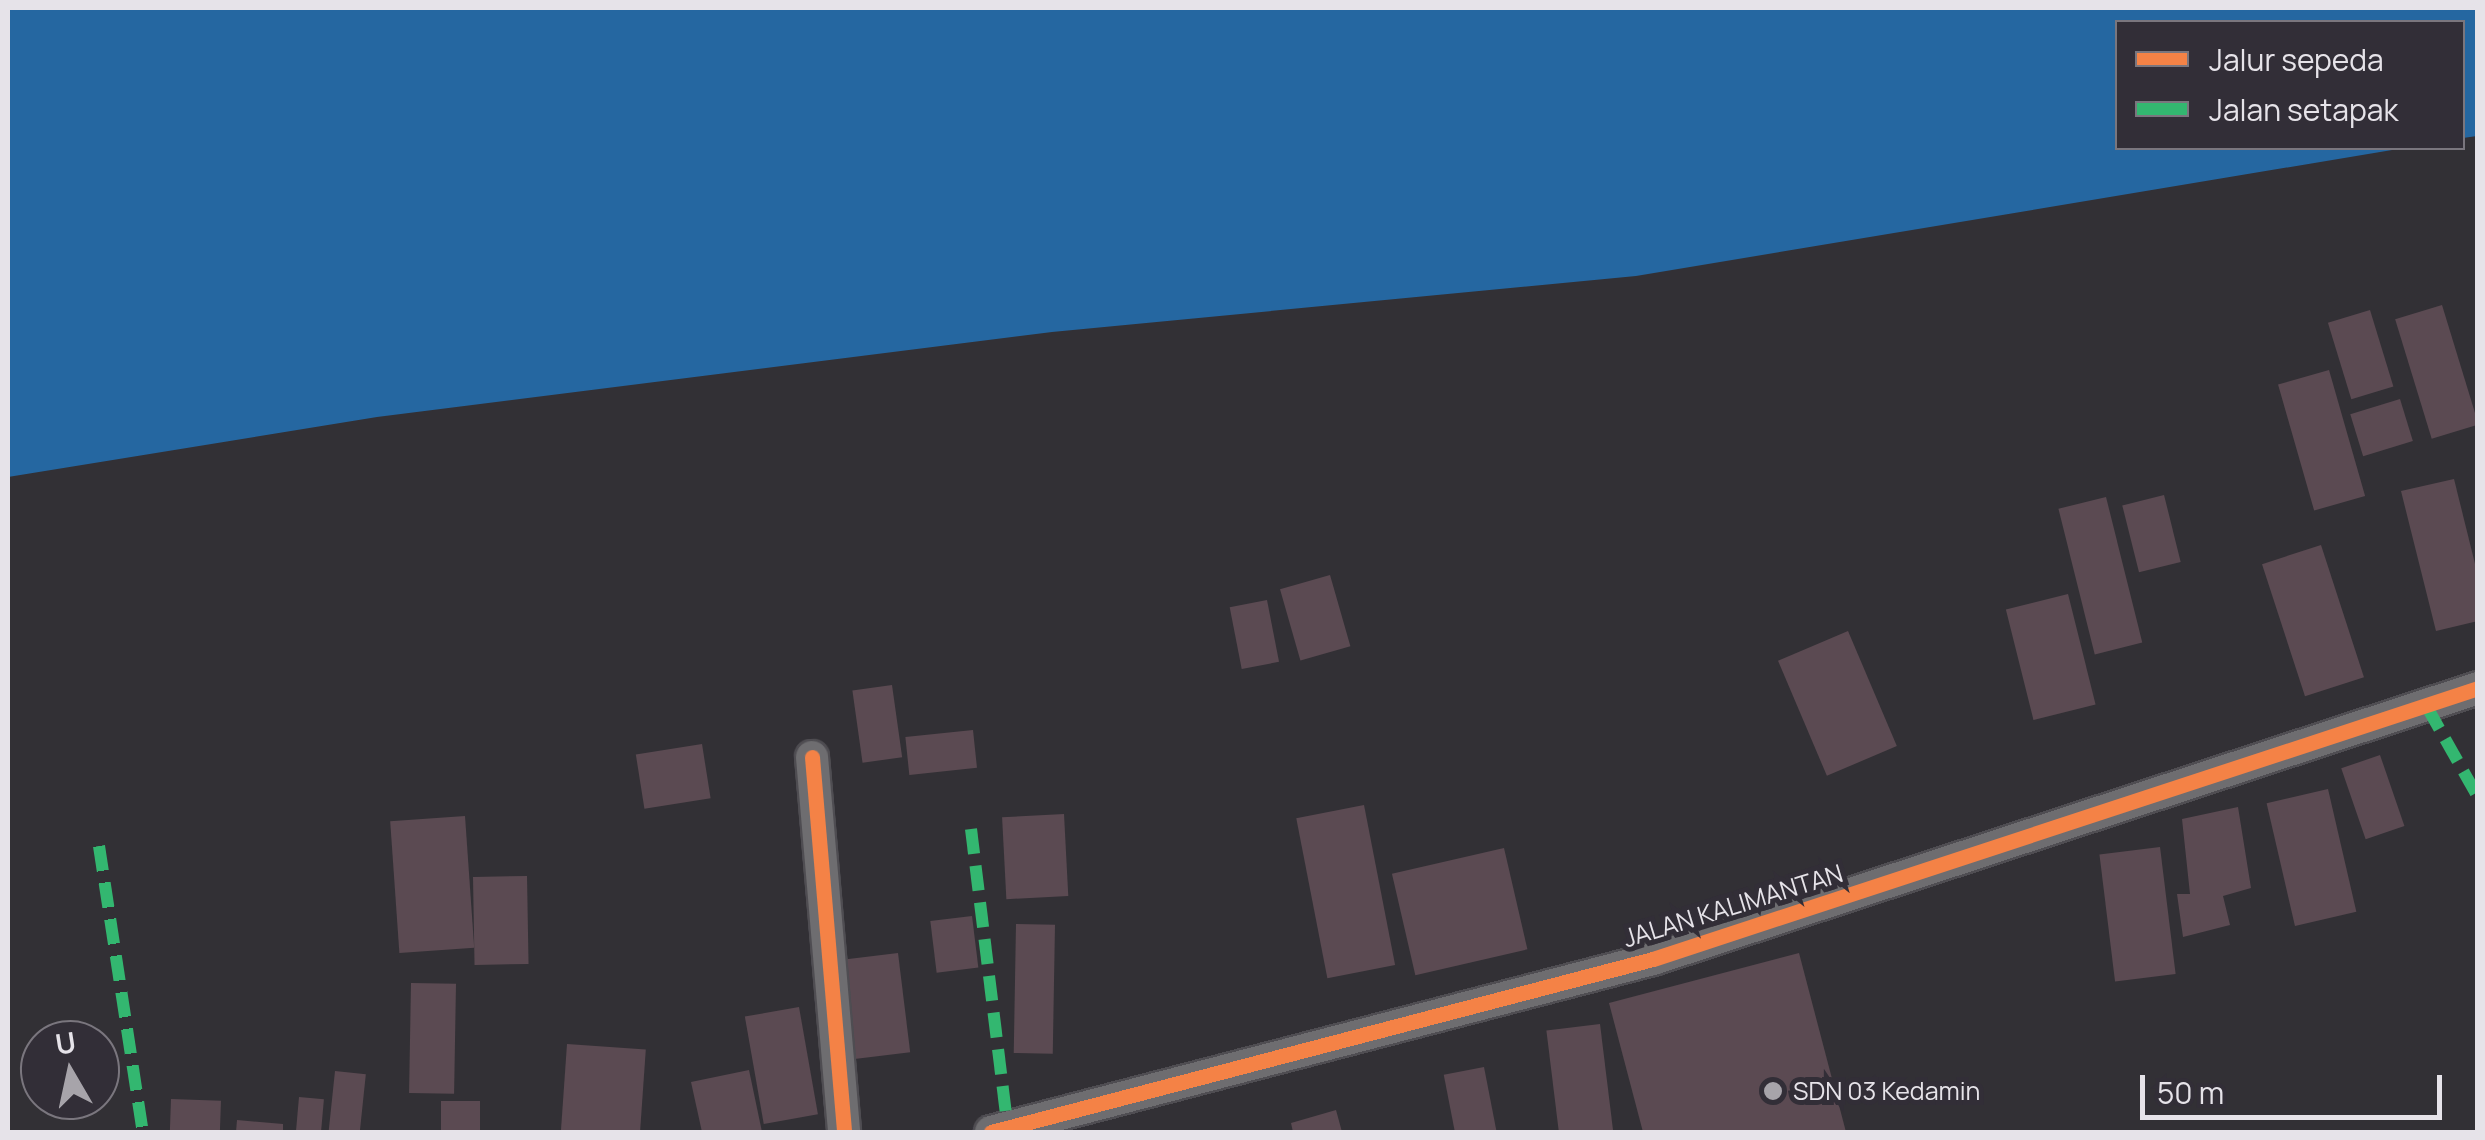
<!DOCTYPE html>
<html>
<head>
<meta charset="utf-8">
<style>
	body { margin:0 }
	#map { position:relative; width:2485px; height:1140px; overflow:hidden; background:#323035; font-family:Manrope,sans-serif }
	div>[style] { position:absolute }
	.water>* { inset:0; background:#2567a1 }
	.building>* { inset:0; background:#5b4a52; transform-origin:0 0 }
	.roads { filter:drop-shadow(2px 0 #4f4d52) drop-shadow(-2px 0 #4f4d52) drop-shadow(0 2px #4f4d52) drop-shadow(0 -2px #4f4d52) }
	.street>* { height:32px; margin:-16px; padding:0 16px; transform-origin:16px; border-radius:16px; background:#6e6d70 }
	.quiet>* { height:12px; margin-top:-6px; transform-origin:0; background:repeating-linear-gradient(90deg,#33b770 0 25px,transparent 0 37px) }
	.cycleway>* { height:15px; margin:-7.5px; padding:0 7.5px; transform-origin:7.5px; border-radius:7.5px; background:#f48246 }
	.dots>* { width:28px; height:28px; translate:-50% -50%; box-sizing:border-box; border:5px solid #322e37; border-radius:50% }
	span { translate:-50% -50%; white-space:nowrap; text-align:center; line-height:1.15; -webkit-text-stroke:10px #322e37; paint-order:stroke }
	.street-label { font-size:25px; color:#e6e3e9 }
	.poi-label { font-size:25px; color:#e6e3e9 }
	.left { translate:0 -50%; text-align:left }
	.frame { position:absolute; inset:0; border:10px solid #e6e3e9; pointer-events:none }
	.legend { position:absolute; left:2115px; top:20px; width:350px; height:130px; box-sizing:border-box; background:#322e37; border:2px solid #7a767e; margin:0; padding:12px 18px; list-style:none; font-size:30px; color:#e6e3e9 }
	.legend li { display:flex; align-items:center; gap:20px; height:50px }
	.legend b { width:50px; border:2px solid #7a767e }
	.north { position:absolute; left:20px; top:1020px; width:100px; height:100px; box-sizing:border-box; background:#322e37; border:2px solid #7a767e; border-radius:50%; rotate:351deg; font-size:28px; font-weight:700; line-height:40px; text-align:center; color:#e6e3e9 }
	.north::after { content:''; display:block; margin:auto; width:35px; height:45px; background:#a7a4aa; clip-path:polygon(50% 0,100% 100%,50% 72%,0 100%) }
	.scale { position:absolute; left:2140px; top:1075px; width:302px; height:45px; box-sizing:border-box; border:5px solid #e6e3e9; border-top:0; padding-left:12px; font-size:30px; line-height:35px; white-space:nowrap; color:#e6e3e9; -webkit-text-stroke:8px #322e37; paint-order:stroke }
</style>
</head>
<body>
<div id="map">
	<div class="water">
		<i style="clip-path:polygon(8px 8px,2477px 8px,2477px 136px,2463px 138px,2462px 22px,2118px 22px,2118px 148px,2404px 148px,1636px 276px,1052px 332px,377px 417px,8px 477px)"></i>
	</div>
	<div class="building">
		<i style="left:2442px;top:305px;width:125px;height:49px;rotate:73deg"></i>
		<i style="left:2370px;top:310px;width:80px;height:44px;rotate:73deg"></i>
		<i style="left:2329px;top:370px;width:131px;height:53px;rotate:74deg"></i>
		<i style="left:2400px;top:399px;width:44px;height:52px;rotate:73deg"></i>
		<i style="clip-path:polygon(2454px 479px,2478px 576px,2478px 621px,2436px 631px,2401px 491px)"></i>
		<i style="left:2164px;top:495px;width:69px;height:43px;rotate:76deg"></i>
		<i style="left:2106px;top:497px;width:150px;height:49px;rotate:76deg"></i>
		<i style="left:2321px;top:545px;width:139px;height:62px;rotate:72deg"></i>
		<i style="left:1330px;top:575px;width:74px;height:52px;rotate:74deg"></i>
		<i style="left:2068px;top:594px;width:114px;height:64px;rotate:76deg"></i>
		<i style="left:1267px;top:600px;width:63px;height:38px;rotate:79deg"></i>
		<i style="left:1848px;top:631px;width:125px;height:76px;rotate:67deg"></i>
		<i style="left:892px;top:685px;width:73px;height:40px;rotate:82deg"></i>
		<i style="left:973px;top:730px;width:38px;height:68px;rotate:84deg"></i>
		<i style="left:702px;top:744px;width:55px;height:67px;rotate:81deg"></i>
		<i style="left:2380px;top:755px;width:75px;height:41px;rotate:71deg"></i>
		<i style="left:2328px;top:789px;width:126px;height:63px;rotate:77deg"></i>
		<i style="left:1364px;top:805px;width:163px;height:69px;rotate:79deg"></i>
		<i style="clip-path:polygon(2238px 807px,2251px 888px,2223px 896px,2230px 925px,2183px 937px,2177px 894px,2190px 894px,2182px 819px)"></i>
		<i style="left:1064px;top:814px;width:82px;height:62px;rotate:87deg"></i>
		<i style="left:465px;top:816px;width:132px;height:75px;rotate:86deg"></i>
		<i style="left:2160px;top:847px;width:128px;height:61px;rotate:83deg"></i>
		<i style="left:1504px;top:848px;width:104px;height:115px;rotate:77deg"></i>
		<i style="left:527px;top:876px;width:88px;height:54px;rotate:89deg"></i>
		<i style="left:972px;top:916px;width:52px;height:42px;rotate:83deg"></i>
		<i style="left:1016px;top:924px;width:39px;height:129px;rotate:1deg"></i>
		<i style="left:898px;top:953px;width:100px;height:56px;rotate:83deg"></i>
		<i style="clip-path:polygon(1799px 953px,1846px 1132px,1643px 1132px,1609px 1003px)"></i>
		<i style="left:411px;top:983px;width:45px;height:110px;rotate:1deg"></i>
		<i style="left:799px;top:1007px;width:109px;height:55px;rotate:80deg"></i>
		<i style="left:1600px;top:1024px;width:109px;height:54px;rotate:83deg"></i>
		<i style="left:567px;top:1044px;width:79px;height:88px;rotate:4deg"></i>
		<i style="left:1484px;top:1067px;width:66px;height:41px;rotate:79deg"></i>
		<i style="clip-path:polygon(749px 1070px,762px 1132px,702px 1132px,691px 1082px)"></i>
		<i style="left:335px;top:1071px;width:31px;height:61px;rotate:6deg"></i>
		<i style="left:299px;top:1097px;width:25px;height:35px;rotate:5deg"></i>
		<i style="left:171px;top:1099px;width:50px;height:33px;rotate:2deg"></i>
		<i style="left:441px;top:1101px;width:39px;height:31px"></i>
		<i style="clip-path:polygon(1336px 1110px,1342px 1132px,1293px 1132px,1291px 1123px)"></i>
		<i style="clip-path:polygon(237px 1120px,283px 1124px,283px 1132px,236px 1132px)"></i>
	</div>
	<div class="roads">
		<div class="street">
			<i style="left:812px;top:757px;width:376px;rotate:85.1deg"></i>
			<i style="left:991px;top:1132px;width:684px;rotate:-14.65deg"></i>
			<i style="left:1653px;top:959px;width:868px;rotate:-18.18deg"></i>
		</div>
	</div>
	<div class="quiet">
		<i style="left:2427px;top:707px;width:103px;rotate:60.5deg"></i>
		<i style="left:971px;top:829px;width:305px;rotate:83deg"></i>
		<i style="left:99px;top:846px;width:289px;rotate:81.3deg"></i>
	</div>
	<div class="cycleway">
		<i style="left:812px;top:757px;width:376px;rotate:85.1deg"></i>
		<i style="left:991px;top:1132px;width:684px;rotate:-14.65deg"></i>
		<i style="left:1653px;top:959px;width:868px;rotate:-18.18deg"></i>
	</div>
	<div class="dots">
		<i style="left:1773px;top:1091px;background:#a7a4aa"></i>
	</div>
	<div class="street-label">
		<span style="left:1733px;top:906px;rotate:-17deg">JALAN KALIMANTAN</span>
	</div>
	<div class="poi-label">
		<span class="left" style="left:1793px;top:1091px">SDN 03 Kedamin</span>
	</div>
	<div class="frame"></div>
	<ul class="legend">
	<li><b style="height:12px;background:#f48246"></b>Jalur sepeda</li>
	<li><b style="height:12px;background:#33b770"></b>Jalan setapak</li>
	</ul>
	<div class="north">U</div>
	<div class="scale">50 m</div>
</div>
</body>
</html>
